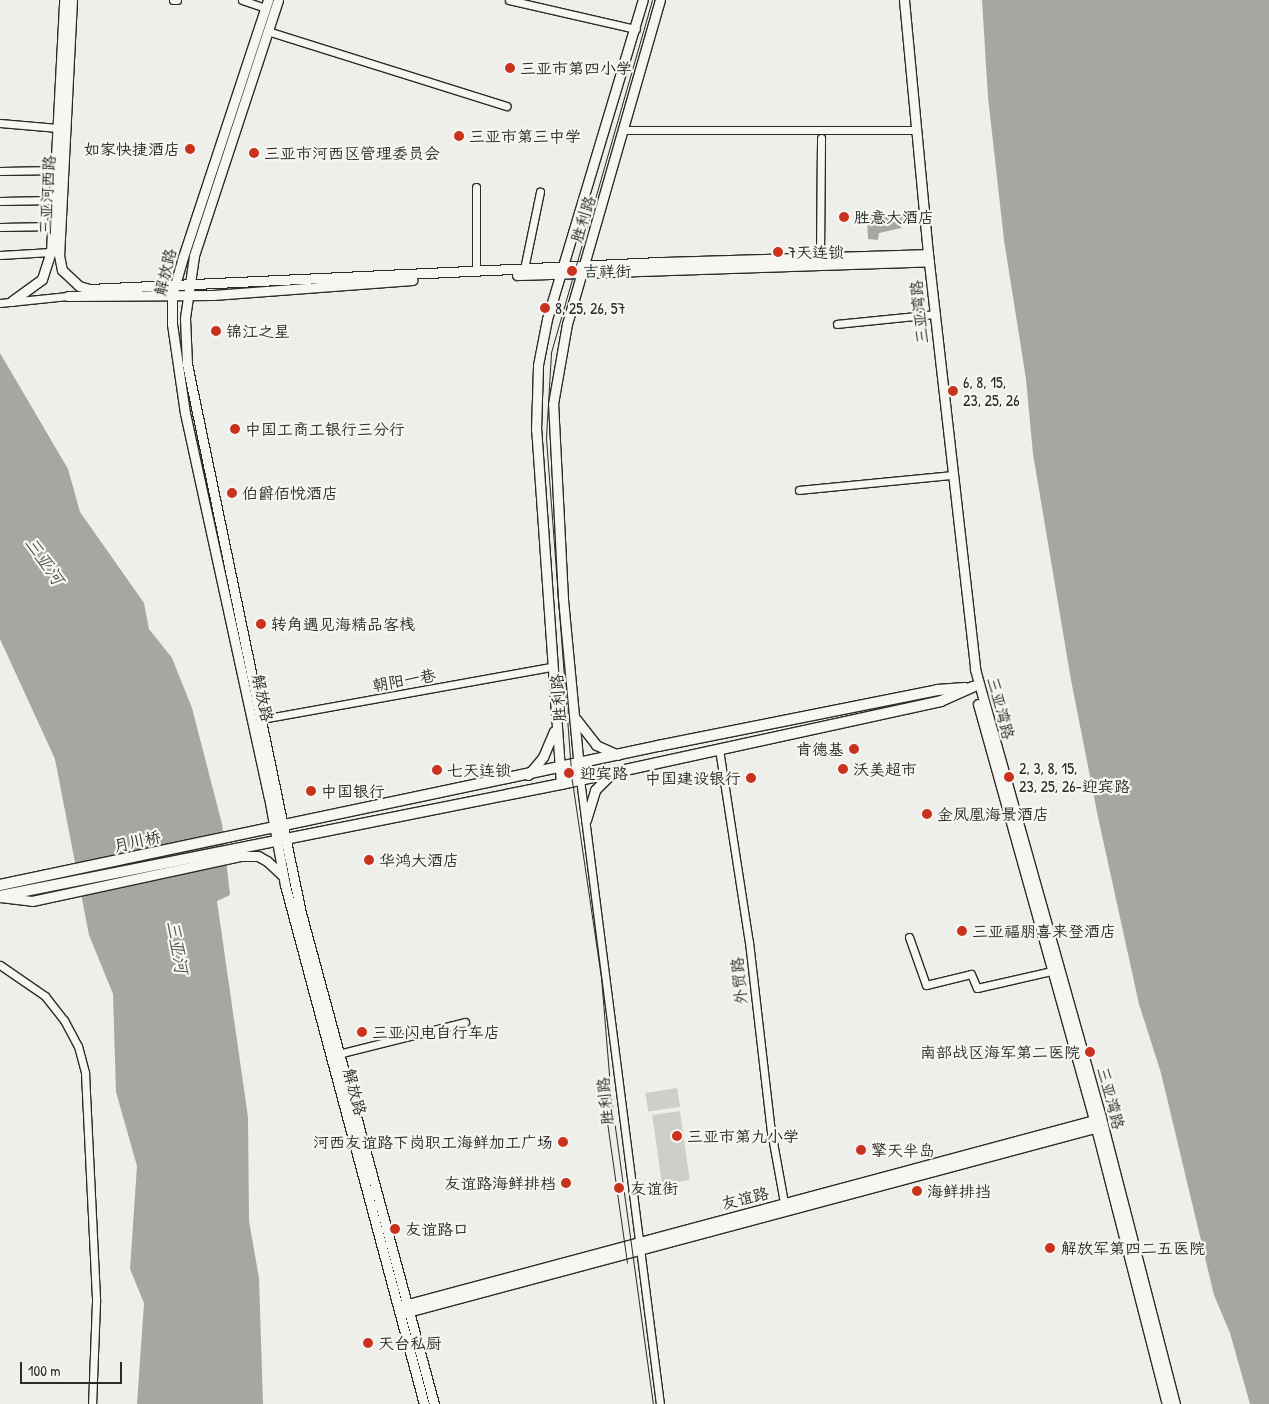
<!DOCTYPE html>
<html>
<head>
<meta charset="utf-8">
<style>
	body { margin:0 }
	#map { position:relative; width:1269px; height:1404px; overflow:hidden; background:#eeeeea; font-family:"Patrick Hand","LXGW WenKai TC",sans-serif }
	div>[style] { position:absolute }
	.green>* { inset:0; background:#cececa; transform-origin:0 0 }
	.water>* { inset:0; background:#a6a6a3 }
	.roads { filter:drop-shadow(1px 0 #2b2b2b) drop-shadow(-1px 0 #2b2b2b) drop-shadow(0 1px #2b2b2b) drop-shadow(0 -1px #2b2b2b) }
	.minor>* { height:7px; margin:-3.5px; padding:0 3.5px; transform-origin:3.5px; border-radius:3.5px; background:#f6f6f2 }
	.major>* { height:9px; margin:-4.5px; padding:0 4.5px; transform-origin:4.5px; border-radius:4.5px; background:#f6f6f2 }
	.highway>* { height:10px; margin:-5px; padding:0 5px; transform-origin:5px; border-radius:5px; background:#f6f6f2 }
	.tram>* { height:1px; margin:-0.5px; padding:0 0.5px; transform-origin:0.5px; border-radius:0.5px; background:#2b2b2b }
	.dots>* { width:14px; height:14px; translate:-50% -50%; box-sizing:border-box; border:2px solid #f6f6f2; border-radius:50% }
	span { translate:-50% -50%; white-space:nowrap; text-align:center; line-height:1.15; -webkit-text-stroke:4.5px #f6f6f2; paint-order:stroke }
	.poi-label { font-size:16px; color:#2b2b2b }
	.left { translate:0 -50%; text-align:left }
	.right { translate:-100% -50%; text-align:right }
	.street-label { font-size:16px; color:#2b2b2b }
	.water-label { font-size:18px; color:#565655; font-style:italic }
	.scale { position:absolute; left:20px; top:1362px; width:102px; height:22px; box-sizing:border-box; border:2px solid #2b2b2b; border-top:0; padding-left:6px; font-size:15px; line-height:18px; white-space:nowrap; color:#2b2b2b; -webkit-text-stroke:4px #f6f6f2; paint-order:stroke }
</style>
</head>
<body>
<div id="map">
	<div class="green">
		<i style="left:677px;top:1088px;width:19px;height:32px;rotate:81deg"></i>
		<i style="left:680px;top:1111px;width:70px;height:28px;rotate:82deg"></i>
	</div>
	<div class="water">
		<i style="clip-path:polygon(982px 0,1269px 0,1269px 1404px,1250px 1404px,1230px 1333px,1214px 1295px,1161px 1073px,1139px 1004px,1098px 817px,1071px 680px,1033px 454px,1026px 379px,1004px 240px,988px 97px)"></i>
		<i style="clip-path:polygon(898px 213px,903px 215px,901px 228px,879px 233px,878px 240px,868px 239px,867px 215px)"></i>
		<i style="clip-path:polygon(0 353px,68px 469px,80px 512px,144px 603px,149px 629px,172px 658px,192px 708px,222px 824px,230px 895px,217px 901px,248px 1117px,249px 1221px,259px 1278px,263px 1404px,137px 1404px,144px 1303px,130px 1269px,137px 1166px,116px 1092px,113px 994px,89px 935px,55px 759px,0 639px)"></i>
	</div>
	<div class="roads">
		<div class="minor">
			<i style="left:173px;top:0;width:4px"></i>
			<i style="left:242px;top:0;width:24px;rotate:19deg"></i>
			<i style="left:509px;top:0;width:130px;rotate:12.9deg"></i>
			<i style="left:267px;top:31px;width:251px;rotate:17.4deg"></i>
			<i style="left:0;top:123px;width:58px;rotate:4.9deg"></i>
			<i style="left:622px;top:130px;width:294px"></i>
			<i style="left:0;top:171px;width:56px;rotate:-1deg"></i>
			<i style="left:0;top:201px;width:54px;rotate:-1.1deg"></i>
			<i style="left:0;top:227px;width:53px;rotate:-1.1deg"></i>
			<i style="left:0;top:255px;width:51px;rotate:-3.4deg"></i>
			<i style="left:820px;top:256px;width:118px;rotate:-89.5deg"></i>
			<i style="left:524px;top:269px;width:79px;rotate:-78.3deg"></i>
			<i style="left:476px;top:271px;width:84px;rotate:-90deg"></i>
			<i style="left:0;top:303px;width:68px;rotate:-5.9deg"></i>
			<i style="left:837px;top:324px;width:99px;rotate:-5.8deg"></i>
			<i style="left:799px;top:490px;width:154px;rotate:-5.6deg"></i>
			<i style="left:262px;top:719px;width:294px;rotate:-10.2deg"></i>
			<i style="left:719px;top:749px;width:195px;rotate:81.2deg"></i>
			<i style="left:749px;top:942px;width:190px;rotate:83.4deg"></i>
			<i style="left:771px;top:1131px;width:78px;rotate:79.7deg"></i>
			<i style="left:580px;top:779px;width:630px;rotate:82.71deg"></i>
			<i style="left:909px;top:937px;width:51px;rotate:70.5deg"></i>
			<i style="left:926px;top:985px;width:46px;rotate:-13.7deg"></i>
			<i style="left:971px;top:974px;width:15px;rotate:67deg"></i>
			<i style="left:977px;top:988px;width:77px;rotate:-12.8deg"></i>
			<i style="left:0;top:965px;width:55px;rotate:34.6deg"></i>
			<i style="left:45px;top:996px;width:31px;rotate:52deg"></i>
			<i style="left:64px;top:1020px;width:30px;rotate:62deg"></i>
			<i style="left:78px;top:1046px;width:28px;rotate:75deg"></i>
			<i style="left:85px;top:1073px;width:229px;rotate:87.2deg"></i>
			<i style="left:96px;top:1302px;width:102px;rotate:92.2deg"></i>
			<i style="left:338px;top:1054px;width:131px;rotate:-14.1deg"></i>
		</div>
		<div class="major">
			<i style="left:72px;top:0;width:255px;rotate:92.9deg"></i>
			<i style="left:59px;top:255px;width:15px;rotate:79deg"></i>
			<i style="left:62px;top:270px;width:23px;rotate:43deg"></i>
			<i style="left:79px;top:286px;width:10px;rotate:17deg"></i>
			<i style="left:89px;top:289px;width:571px;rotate:-2.71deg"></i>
			<i style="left:659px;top:262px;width:269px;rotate:-1.7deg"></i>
			<i style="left:268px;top:0;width:271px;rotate:108.3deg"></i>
			<i style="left:183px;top:257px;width:40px;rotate:106deg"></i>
			<i style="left:172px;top:295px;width:29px;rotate:90deg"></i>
			<i style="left:172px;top:324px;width:90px;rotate:81.7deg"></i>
			<i style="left:185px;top:413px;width:393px;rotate:77.7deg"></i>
			<i style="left:269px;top:797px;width:89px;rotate:79.7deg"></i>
			<i style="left:285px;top:885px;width:537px;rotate:75.01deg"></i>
			<i style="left:278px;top:0;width:269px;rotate:108.2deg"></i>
			<i style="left:194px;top:256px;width:63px;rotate:98.3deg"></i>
			<i style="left:185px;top:318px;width:46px;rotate:87.5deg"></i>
			<i style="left:187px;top:364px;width:561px;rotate:78.27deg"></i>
			<i style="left:301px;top:913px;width:509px;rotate:74.84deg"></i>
			<i style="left:904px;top:0;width:255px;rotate:84.6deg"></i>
			<i style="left:928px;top:254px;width:418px;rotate:83.5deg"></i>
			<i style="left:975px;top:669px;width:466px;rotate:74.3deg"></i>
			<i style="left:1101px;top:1118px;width:295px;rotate:75.5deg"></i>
			<i style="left:517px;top:275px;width:412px;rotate:-1.9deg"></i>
			<i style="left:68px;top:296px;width:145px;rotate:-0.4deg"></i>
			<i style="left:213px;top:295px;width:200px;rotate:-4.3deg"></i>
			<i style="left:12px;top:301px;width:37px;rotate:-36deg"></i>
			<i style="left:42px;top:279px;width:28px;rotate:-72deg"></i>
			<i style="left:51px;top:252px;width:252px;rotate:-87deg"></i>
			<i style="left:978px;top:704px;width:440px;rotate:74.4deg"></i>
			<i style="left:1096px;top:1128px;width:285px;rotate:75.6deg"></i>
			<i style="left:576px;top:719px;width:33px;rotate:52deg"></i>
			<i style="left:596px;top:745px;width:24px;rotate:24deg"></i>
			<i style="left:528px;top:775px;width:23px;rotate:-50deg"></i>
			<i style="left:543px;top:757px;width:28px;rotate:-67deg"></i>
			<i style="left:580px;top:779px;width:181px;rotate:-95.4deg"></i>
			<i style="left:563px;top:599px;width:195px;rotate:-92.9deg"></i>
			<i style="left:553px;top:404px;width:81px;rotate:-80.1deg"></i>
			<i style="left:567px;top:324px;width:337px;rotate:-74deg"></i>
			<i style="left:561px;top:784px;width:355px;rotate:-94deg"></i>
			<i style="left:536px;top:430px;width:65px;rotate:-88.2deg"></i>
			<i style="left:538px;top:365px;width:47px;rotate:-78.9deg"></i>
			<i style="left:547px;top:319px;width:333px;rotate:-73.3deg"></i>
			<i style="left:586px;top:820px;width:31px;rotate:-73deg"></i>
			<i style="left:595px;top:790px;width:23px;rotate:-45deg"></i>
			<i style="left:0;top:897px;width:32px;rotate:7deg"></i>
			<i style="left:32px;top:901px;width:214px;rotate:-12.2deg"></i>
			<i style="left:241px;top:856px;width:17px"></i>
			<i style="left:258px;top:856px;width:10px;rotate:29deg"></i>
			<i style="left:267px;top:861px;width:22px;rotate:43deg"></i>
			<i style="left:404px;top:1305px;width:718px;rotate:-15deg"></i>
			<i style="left:404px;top:1313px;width:723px;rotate:-15deg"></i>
		</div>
		<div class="highway">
			<i style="left:0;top:885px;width:673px;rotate:-11.93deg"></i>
			<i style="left:658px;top:746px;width:285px;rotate:-11.3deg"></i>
			<i style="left:937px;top:690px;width:28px;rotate:-4deg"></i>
			<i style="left:0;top:896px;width:572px;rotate:-11.29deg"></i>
			<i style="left:561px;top:784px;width:389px;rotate:-12.3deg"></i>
			<i style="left:941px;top:701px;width:35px;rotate:-24deg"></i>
		</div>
	</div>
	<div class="tram">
		<i style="left:652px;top:0;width:367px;rotate:106deg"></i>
		<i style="left:551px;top:353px;width:85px;rotate:93.4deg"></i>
		<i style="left:546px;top:438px;width:344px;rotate:85.7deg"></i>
		<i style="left:572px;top:781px;width:198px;rotate:81.6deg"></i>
		<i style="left:601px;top:977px;width:121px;rotate:85.3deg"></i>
		<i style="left:611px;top:1098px;width:309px;rotate:82.2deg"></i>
		<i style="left:606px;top:1115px;width:149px;rotate:81.9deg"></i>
	</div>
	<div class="dots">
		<i style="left:510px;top:68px;background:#c8321e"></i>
		<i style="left:459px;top:136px;background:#c8321e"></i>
		<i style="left:190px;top:149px;background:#c8321e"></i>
		<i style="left:254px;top:153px;background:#c8321e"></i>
		<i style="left:844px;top:217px;background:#c8321e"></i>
		<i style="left:778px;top:252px;background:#c8321e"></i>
		<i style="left:572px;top:271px;background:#c8321e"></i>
		<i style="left:545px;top:308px;background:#c8321e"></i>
		<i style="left:216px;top:331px;background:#c8321e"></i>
		<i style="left:953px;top:391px;background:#c8321e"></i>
		<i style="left:235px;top:429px;background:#c8321e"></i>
		<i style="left:232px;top:493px;background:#c8321e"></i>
		<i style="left:261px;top:624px;background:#c8321e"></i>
		<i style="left:854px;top:749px;background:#c8321e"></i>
		<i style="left:843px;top:769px;background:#c8321e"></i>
		<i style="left:437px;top:770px;background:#c8321e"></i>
		<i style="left:569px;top:773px;background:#c8321e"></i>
		<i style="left:1009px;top:777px;background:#c8321e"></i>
		<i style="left:751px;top:778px;background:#c8321e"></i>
		<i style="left:311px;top:791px;background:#c8321e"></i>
		<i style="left:927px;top:814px;background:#c8321e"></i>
		<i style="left:369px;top:860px;background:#c8321e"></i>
		<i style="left:962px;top:931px;background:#c8321e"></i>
		<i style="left:362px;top:1032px;background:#c8321e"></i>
		<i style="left:1090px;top:1052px;background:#c8321e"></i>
		<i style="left:677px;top:1136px;background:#c8321e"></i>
		<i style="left:563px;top:1142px;background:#c8321e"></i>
		<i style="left:861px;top:1150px;background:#c8321e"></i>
		<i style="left:566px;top:1183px;background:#c8321e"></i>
		<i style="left:619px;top:1188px;background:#c8321e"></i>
		<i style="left:917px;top:1191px;background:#c8321e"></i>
		<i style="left:395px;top:1229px;background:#c8321e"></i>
		<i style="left:1050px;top:1248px;background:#c8321e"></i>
		<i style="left:368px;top:1343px;background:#c8321e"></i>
	</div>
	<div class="poi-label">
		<span class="left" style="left:520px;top:68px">三亚市第四小学</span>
		<span class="left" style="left:469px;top:136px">三亚市第三中学</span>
		<span class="right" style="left:180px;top:149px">如家快捷酒店</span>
		<span class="left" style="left:264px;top:153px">三亚市河西区管理委员会</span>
		<span class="left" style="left:854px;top:217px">胜意大酒店</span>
		<span class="left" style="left:788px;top:252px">7天连锁</span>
		<span class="left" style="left:583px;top:271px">吉祥街</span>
		<span class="left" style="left:555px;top:308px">8, 25, 26, 57</span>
		<span class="left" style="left:226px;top:331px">锦江之星</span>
		<span class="left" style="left:963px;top:391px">6, 8, 15,<br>23, 25, 26</span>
		<span class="left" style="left:245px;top:429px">中国工商工银行三分行</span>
		<span class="left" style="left:242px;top:493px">伯爵佰悦酒店</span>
		<span class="left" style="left:271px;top:624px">转角遇见海精品客栈</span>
		<span class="right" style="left:844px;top:749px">肯德基</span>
		<span class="left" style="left:1019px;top:777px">2, 3, 8, 15,<br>23, 25, 26-迎宾路</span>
		<span class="left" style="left:853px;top:769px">沃美超市</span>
		<span class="left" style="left:447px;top:770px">七天连锁</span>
		<span class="left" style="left:580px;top:773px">迎宾路</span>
		<span class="right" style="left:741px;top:778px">中国建设银行</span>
		<span class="left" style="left:321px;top:791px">中国银行</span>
		<span class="left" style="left:937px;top:814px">金凤凰海景酒店</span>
		<span class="left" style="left:379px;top:860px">华鸿大酒店</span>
		<span class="left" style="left:972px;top:931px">三亚福朋喜来登酒店</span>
		<span class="left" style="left:372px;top:1032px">三亚闪电自行车店</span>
		<span class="right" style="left:1080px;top:1052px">南部战区海军第二医院</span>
		<span class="left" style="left:687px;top:1136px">三亚市第九小学</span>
		<span class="right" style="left:553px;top:1142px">河西友谊路下岗职工海鲜加工广场</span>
		<span class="left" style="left:871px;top:1150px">擎天半岛</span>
		<span class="right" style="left:556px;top:1183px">友谊路海鲜排档</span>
		<span class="left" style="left:630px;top:1188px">友谊街</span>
		<span class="left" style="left:927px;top:1191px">海鲜排挡</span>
		<span class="left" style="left:405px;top:1229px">友谊路口</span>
		<span class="left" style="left:1061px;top:1248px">解放军第四二五医院</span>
		<span class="left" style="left:378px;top:1343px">天台私厨</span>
	</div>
	<div class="street-label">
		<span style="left:47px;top:195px;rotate:-87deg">三亚河西路</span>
		<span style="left:583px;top:219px;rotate:-73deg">胜利路</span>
		<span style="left:165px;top:272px;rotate:-77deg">解放路</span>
		<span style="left:919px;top:312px;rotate:-96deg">三亚湾路</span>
		<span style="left:404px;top:680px;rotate:-10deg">朝阳一巷</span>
		<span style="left:263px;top:698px;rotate:78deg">解放路</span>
		<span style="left:558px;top:698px;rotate:-94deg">胜利路</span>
		<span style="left:1001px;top:708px;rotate:75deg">三亚湾路</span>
		<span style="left:137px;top:841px;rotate:-12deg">月川桥</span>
		<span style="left:739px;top:981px;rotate:-96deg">外贸路</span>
		<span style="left:355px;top:1092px;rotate:75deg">解放路</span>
		<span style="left:1111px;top:1098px;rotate:75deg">三亚湾路</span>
		<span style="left:605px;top:1101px;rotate:-96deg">胜利路</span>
		<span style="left:745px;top:1198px;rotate:-14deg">友谊路</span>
	</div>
	<div class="water-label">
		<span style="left:44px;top:561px;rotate:55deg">三亚河</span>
		<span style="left:177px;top:947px;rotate:80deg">三亚河</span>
	</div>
	<div class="scale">100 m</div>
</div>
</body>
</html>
